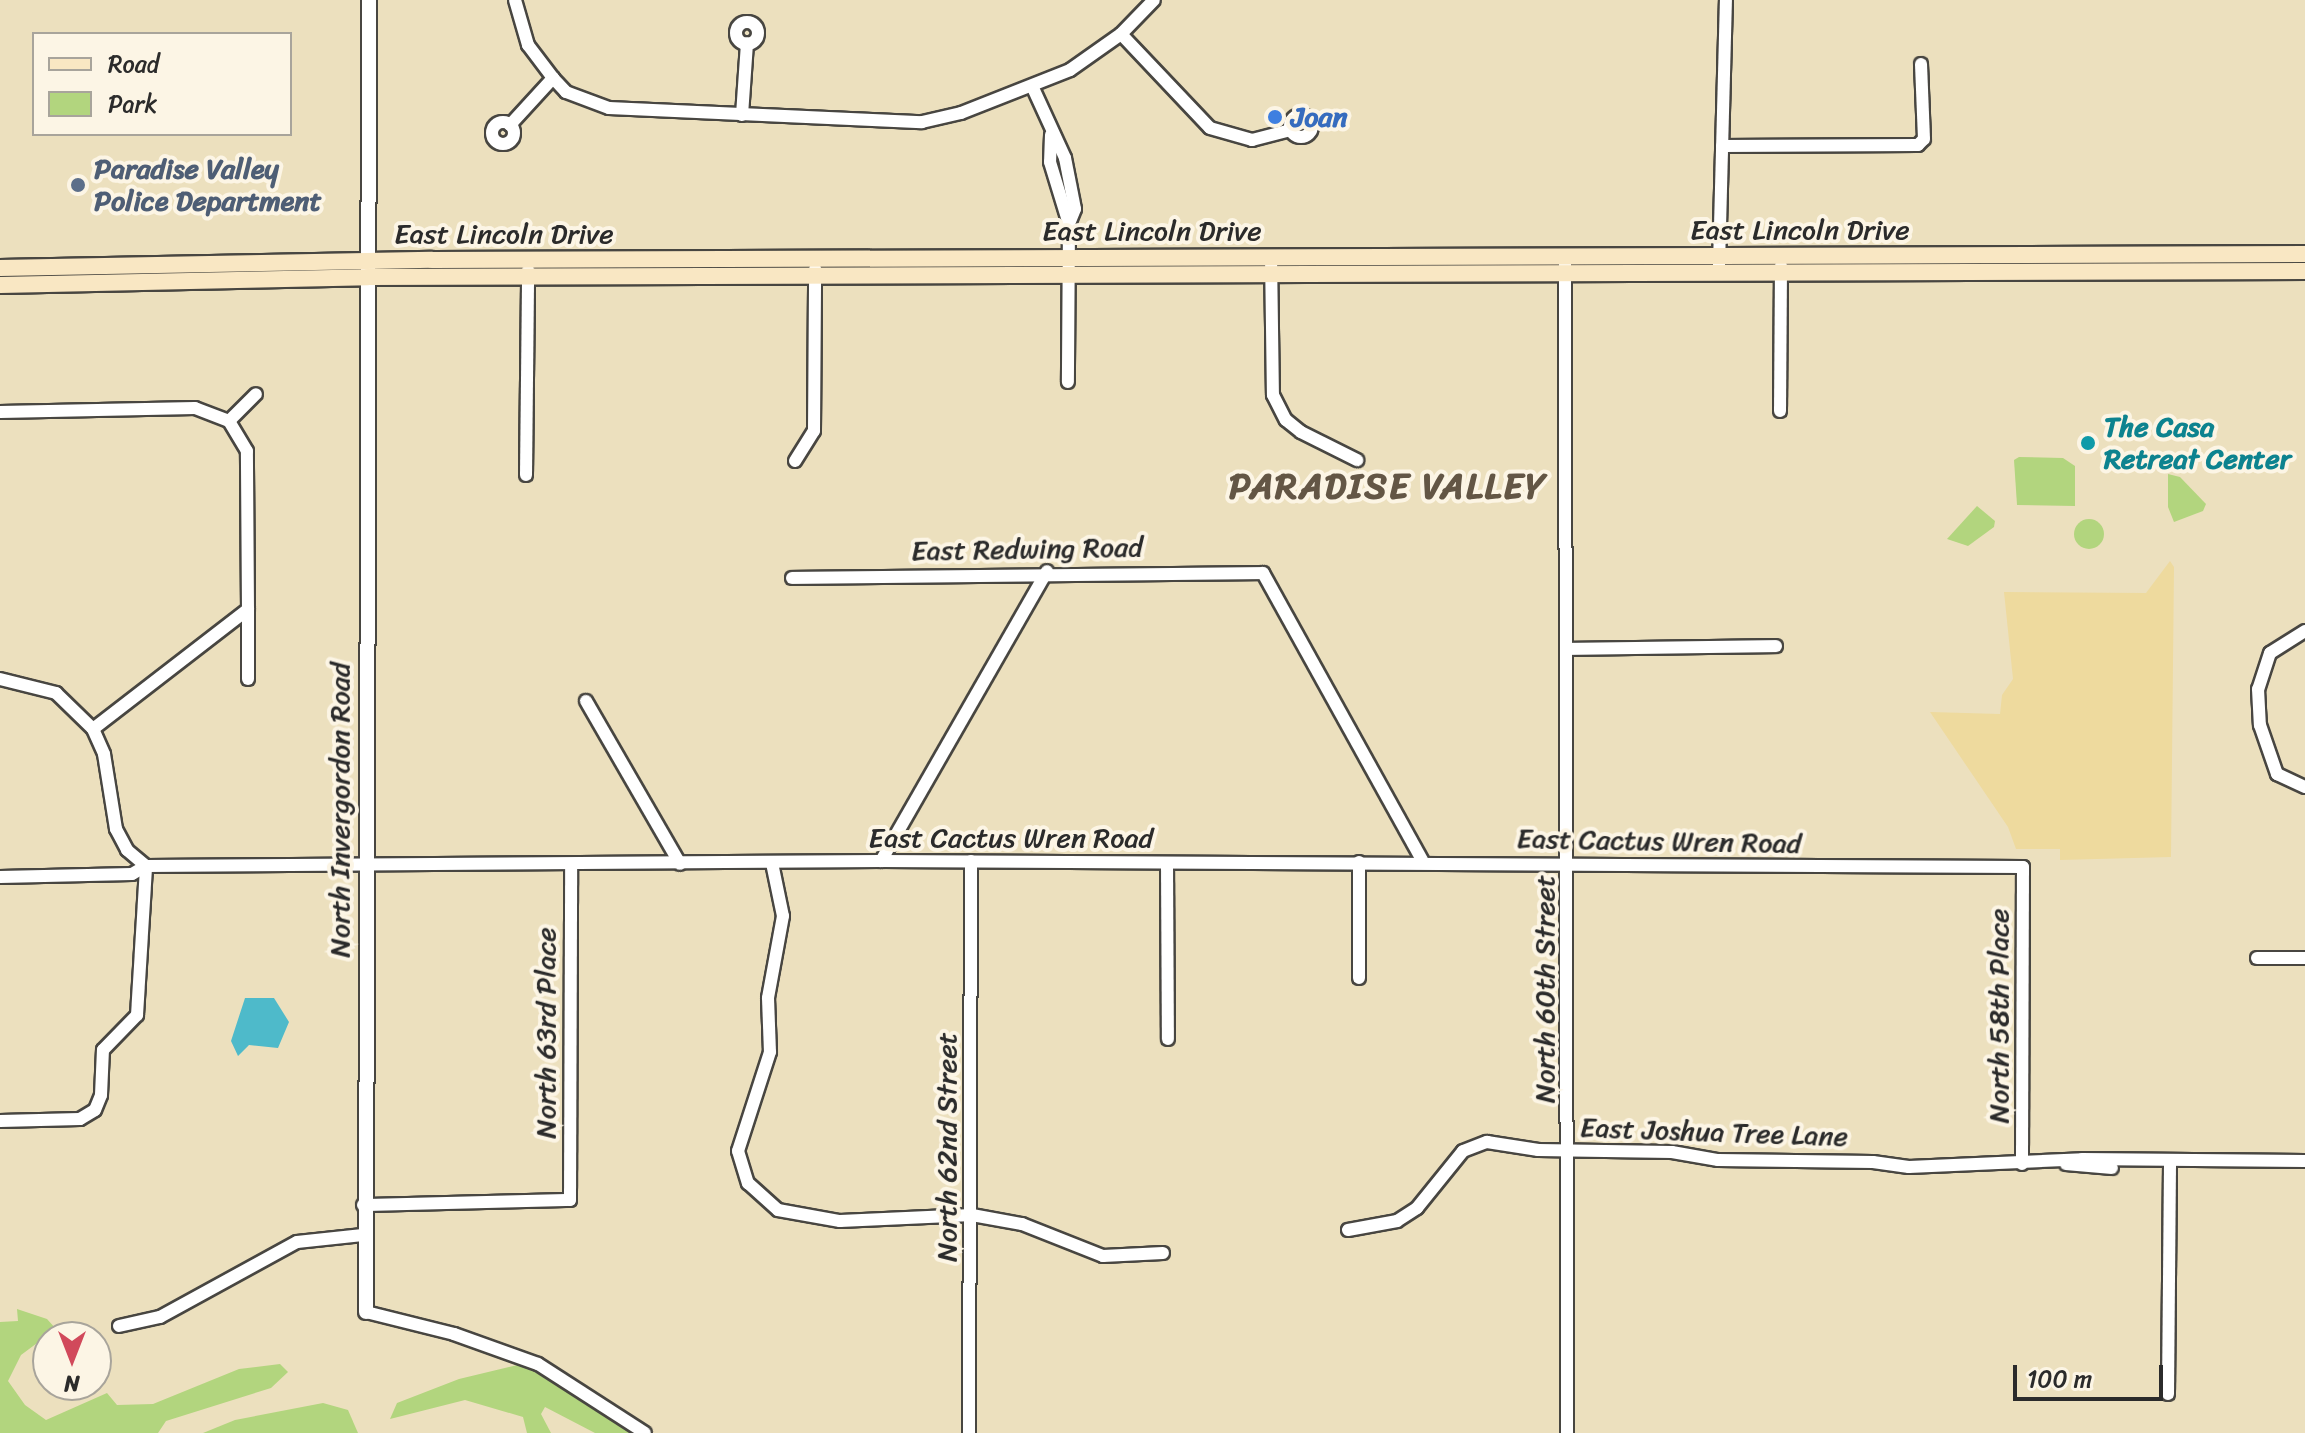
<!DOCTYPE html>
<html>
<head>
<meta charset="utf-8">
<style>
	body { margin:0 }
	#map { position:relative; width:2305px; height:1433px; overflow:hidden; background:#ece0be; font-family:Sriracha,sans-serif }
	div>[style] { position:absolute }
	.green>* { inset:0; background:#b2d57e }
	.round { border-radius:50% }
	.sand>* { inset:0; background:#eeda9e }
	.water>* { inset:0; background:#4ebaca }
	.roads { filter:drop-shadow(2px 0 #484641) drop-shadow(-2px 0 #484641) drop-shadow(0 2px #484641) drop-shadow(0 -2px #484641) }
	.minor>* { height:12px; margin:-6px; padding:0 6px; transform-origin:6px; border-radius:6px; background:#fff }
	.minor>.ring { margin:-6px; padding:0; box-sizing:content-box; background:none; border:12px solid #fff; border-radius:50% }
	.tertiary>* { height:14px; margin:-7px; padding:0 7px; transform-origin:7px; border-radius:7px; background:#fff }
	.secondary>* { height:16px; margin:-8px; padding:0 8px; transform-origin:8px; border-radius:8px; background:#f9e7c3 }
	.dots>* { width:22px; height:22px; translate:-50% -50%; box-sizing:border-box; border:4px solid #fcf5e5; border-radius:50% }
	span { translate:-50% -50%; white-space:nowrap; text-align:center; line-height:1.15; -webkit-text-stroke:8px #fcf5e5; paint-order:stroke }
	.shop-label { font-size:28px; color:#366cbe; font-weight:700 }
	.left { translate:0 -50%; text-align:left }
	.service-label { font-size:28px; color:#4e5e75; font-weight:700 }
	.street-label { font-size:28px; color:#2b2b2b }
	.culture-label { font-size:28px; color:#0d838f; font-weight:700 }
	.district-label { font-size:36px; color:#635645; font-weight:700; letter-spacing:2px }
	.legend { position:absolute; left:32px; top:32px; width:260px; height:104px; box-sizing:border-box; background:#fcf5e5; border:2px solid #a8a49b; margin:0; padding:10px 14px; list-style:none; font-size:24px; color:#2b2b2b }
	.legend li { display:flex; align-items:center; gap:16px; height:40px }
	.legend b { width:40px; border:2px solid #a8a49b }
	.north { position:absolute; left:32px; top:1321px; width:80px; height:80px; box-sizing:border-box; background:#fcf5e5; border:2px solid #a8a49b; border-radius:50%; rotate:180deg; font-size:22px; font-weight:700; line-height:32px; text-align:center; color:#2b2b2b }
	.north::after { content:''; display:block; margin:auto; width:28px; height:36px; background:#d1495b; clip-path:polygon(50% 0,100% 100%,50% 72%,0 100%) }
	.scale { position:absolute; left:2013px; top:1365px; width:150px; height:36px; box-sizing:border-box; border:4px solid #2b2b2b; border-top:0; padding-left:10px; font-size:24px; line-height:28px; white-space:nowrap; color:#2b2b2b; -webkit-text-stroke:6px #fcf5e5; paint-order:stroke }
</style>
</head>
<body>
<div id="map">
	<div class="green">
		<i style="clip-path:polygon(2019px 457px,2063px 458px,2075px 466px,2075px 506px,2017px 505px,2014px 460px)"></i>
		<i style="clip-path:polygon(2168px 474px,2180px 477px,2206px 504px,2203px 511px,2174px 522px,2168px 507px)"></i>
		<i style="clip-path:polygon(1977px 506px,1995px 521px,1994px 527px,1968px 546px,1947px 539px)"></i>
		<i class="round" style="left:2074px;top:519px;width:30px;height:30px"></i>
		<i style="clip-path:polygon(17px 1309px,47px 1319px,56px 1329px,21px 1355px,8px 1381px,25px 1405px,46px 1420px,107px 1393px,117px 1405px,153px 1404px,239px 1369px,280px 1364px,288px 1372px,271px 1388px,166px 1421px,158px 1433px,0 1433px,0 1322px,18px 1321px)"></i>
		<i style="clip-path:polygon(522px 1364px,635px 1433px,595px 1433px,545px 1407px,541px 1414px,551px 1433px,527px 1433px,523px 1417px,465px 1400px,390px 1419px,397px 1403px,459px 1379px)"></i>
		<i style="clip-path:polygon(323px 1403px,348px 1410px,358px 1433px,203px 1433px,235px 1420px)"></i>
	</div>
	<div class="sand">
		<i style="clip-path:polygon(2170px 561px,2174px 567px,2171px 857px,2060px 860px,2060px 849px,2016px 849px,2008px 827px,1930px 712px,2000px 714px,2002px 695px,2013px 679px,2004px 592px,2146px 593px)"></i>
	</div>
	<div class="water">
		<i style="clip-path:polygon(245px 998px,274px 998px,289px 1022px,278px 1048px,249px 1045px,238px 1056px,231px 1041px)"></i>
	</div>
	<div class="roads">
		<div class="minor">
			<i style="left:515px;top:0;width:47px;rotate:73.9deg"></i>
			<i style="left:528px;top:45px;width:41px;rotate:52.9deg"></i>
			<i style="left:553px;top:78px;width:19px;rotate:47deg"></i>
			<i style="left:566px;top:92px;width:46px;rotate:20.4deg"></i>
			<i style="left:609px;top:108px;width:313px;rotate:2.6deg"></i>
			<i style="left:922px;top:122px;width:40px;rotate:-13deg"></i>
			<i style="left:961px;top:113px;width:117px;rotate:-21.5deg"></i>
			<i style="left:1070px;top:70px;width:62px;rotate:-35.2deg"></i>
			<i style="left:1121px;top:34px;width:47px;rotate:-45.9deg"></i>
			<i class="ring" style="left:736px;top:22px;width:10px;height:10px"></i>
			<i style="left:1121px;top:34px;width:129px;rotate:46.6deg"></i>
			<i style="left:1210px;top:128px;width:44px;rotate:15.9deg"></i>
			<i style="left:1252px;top:140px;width:40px;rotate:-14.4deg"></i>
			<i style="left:1033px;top:88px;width:77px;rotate:65.4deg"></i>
			<i style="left:1065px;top:158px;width:52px;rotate:78.9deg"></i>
			<i style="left:1075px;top:209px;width:16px;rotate:112deg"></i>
			<i style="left:1069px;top:224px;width:158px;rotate:90.4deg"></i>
			<i style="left:742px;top:115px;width:72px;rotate:-86deg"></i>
			<i class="ring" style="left:1290px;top:115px;width:10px;height:10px"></i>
			<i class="ring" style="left:492px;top:122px;width:10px;height:10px"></i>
			<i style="left:510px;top:125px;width:64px;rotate:-47.5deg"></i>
			<i style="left:1051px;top:135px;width:27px;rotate:92deg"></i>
			<i style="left:1050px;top:162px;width:65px;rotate:73deg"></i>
			<i style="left:1722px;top:146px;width:196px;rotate:-0.3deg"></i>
			<i style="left:1918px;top:145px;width:8px;rotate:-45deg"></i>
			<i style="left:1924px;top:139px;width:75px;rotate:-92.3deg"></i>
			<i style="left:1271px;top:256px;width:139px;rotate:89.2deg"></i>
			<i style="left:1273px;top:395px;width:28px;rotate:63deg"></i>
			<i style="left:1286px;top:420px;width:19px;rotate:39deg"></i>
			<i style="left:1301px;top:432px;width:63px;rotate:26.6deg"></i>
			<i style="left:1565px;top:257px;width:1176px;rotate:89.9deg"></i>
			<i style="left:1719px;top:265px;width:265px;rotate:-88.5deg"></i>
			<i style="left:1780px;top:411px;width:145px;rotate:-89.6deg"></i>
			<i style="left:0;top:412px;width:195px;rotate:-1.2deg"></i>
			<i style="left:195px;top:408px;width:36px;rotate:21deg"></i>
			<i style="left:229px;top:421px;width:38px;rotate:-45deg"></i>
			<i style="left:795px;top:461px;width:36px;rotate:-58deg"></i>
			<i style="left:814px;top:431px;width:162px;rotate:-89.6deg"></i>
			<i style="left:526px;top:475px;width:205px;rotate:-89.4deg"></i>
			<i style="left:792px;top:578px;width:471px;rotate:-0.6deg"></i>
			<i style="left:1263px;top:573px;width:328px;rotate:61deg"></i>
			<i style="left:2305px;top:631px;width:41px;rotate:147.8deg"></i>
			<i style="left:2270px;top:653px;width:38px;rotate:108deg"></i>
			<i style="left:2258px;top:689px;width:36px;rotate:87deg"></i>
			<i style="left:2260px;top:725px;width:52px;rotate:70.9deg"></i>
			<i style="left:2277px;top:774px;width:31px;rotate:25deg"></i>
			<i style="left:1568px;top:649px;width:208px;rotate:-0.8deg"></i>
			<i style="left:0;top:679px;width:58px;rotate:14deg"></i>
			<i style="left:56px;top:693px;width:52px;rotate:44.2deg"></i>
			<i style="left:93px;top:729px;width:27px;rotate:66deg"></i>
			<i style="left:104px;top:754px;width:76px;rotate:80.9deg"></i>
			<i style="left:116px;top:829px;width:24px;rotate:62deg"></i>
			<i style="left:127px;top:850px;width:25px;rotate:40deg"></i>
			<i style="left:248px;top:679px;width:70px;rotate:-90deg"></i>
			<i style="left:586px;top:701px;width:188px;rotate:60deg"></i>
			<i style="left:93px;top:729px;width:196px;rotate:-37.7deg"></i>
			<i style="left:248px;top:609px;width:158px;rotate:-90.4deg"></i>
			<i style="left:247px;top:451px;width:35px;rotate:-121deg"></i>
			<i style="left:881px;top:861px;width:334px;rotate:-60.2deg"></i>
			<i style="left:1359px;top:862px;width:116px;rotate:90deg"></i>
			<i style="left:772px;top:863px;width:54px;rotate:78.3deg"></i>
			<i style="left:783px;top:916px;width:83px;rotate:100.4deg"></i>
			<i style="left:768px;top:998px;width:54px;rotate:87.9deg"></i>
			<i style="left:770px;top:1052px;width:104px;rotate:107.9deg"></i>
			<i style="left:738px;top:1151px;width:34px;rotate:73deg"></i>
			<i style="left:748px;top:1183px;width:40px;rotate:42deg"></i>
			<i style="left:778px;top:1210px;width:63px;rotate:10.1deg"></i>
			<i style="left:840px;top:1221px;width:132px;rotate:-2.6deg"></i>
			<i style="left:972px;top:1215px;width:51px;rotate:10.2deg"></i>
			<i style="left:1022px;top:1224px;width:87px;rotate:21.6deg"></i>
			<i style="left:1103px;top:1256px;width:60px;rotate:-2.9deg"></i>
			<i style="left:1167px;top:864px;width:175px;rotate:89.7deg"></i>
			<i style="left:0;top:877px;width:132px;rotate:-1.3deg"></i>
			<i style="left:132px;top:874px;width:16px;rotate:-30deg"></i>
			<i style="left:146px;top:866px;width:735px;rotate:-0.39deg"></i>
			<i style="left:881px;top:861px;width:1142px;rotate:0.3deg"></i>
			<i style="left:2023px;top:867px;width:297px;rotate:90.2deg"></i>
			<i style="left:2257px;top:958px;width:48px"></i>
			<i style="left:0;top:1121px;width:80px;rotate:-1.4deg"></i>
			<i style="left:80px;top:1119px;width:17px;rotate:-31deg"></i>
			<i style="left:95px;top:1110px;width:16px;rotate:-68deg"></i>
			<i style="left:101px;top:1095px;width:45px;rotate:-87.5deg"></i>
			<i style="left:103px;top:1050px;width:49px;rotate:-45.8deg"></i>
			<i style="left:137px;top:1015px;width:149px;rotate:-86.5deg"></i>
			<i style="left:2066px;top:1164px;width:46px;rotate:5deg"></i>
			<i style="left:363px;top:1205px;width:207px;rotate:-1.4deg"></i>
			<i style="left:570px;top:1200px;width:334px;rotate:-89.8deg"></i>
			<i style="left:1348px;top:1230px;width:50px;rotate:-10.4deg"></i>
			<i style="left:1397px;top:1221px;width:24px;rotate:-33deg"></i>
			<i style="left:1417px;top:1208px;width:73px;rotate:-51.1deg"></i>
			<i style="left:1463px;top:1151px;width:26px;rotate:-21deg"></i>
			<i style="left:1487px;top:1142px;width:52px;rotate:8.9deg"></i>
			<i style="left:1538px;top:1150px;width:134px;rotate:0.9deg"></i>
			<i style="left:1672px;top:1152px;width:47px;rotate:9.9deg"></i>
			<i style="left:1718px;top:1160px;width:155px;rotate:0.7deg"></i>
			<i style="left:1873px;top:1162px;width:36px;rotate:8deg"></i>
			<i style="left:1909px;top:1167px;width:173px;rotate:-2.6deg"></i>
			<i style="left:2082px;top:1159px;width:223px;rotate:0.5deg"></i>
			<i style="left:366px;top:1312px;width:91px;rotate:14deg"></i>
			<i style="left:454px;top:1334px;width:89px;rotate:19.7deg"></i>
			<i style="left:538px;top:1364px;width:127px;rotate:32.8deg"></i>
			<i style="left:119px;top:1326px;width:42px;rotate:-12.4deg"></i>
			<i style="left:160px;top:1317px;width:156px;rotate:-28.7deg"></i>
			<i style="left:297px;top:1242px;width:66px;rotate:-6.1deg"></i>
			<i style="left:2168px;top:1394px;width:232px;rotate:-89.5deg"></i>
			<i style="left:969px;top:1433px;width:572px;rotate:-89.8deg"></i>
		</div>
		<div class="tertiary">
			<i style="left:366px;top:1312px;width:1312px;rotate:-89.87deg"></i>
		</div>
		<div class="secondary">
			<i style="left:0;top:268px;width:432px;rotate:-1.1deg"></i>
			<i style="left:432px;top:260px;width:1873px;rotate:-0.18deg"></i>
			<i style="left:0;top:285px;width:368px;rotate:-1.2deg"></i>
			<i style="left:368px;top:277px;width:1937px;rotate:-0.18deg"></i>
		</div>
	</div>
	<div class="dots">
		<i style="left:1275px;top:117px;background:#3f7fe0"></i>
		<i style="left:78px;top:185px;background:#5c6f8a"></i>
		<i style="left:2088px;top:443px;background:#0f9aa8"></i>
	</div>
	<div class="shop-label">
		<span class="left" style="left:1291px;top:117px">Joan</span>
	</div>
	<div class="service-label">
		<span class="left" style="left:94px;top:185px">Paradise Valley<br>Police Department</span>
	</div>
	<div class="street-label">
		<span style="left:1800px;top:230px">East Lincoln Drive</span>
		<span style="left:1152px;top:231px">East Lincoln Drive</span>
		<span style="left:504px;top:234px">East Lincoln Drive</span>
		<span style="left:1027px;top:549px;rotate:-1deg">East Redwing Road</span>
		<span style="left:340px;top:810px;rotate:-90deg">North Invergordon Road</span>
		<span style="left:1011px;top:838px">East Cactus Wren Road</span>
		<span style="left:1659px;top:841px;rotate:1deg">East Cactus Wren Road</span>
		<span style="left:1545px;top:989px;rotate:-90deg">North 60th Street</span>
		<span style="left:1999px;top:1016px;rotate:-90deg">North 58th Place</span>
		<span style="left:546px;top:1033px;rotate:-90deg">North 63rd Place</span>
		<span style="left:1714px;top:1132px;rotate:2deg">East Joshua Tree Lane</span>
		<span style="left:947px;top:1147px;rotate:-90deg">North 62nd Street</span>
	</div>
	<div class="culture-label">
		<span class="left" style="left:2104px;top:443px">The Casa<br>Retreat Center</span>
	</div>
	<div class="district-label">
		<span style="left:1388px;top:487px">PARADISE VALLEY</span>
	</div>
	<ul class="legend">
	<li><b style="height:10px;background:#f9e7c3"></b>Road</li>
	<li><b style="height:22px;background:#b2d57e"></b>Park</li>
	</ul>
	<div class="north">N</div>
	<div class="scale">100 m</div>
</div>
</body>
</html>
